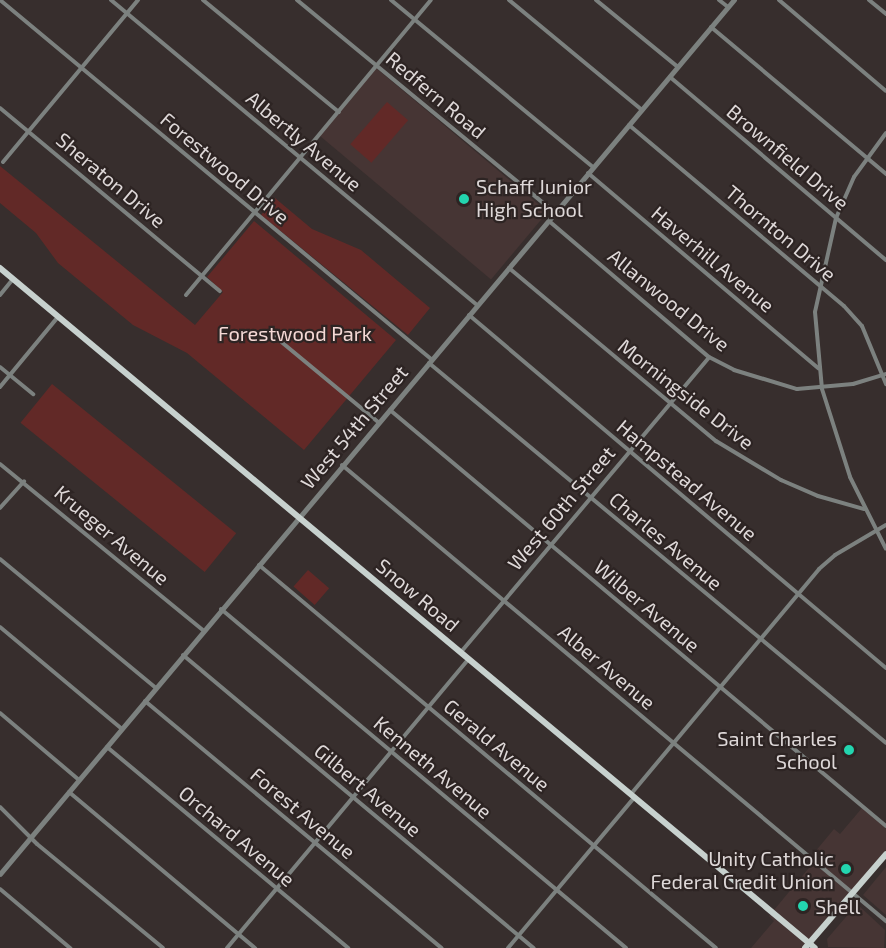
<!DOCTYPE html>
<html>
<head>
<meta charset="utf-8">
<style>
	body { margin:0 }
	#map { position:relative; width:886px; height:948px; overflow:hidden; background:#372e2d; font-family:"Exo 2",sans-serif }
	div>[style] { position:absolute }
	.built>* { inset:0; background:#463534; transform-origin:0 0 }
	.green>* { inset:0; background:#622927; transform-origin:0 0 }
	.minor>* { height:4px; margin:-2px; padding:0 2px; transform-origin:2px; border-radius:2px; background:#7c817f }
	.tertiary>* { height:4.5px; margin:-2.25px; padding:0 2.25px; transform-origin:2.25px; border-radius:2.25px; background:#7c817f }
	.primary>* { height:6px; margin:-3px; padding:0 3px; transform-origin:3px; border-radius:3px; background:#c7d1ce }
	.dots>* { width:16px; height:16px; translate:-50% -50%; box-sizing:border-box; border:3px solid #2d2423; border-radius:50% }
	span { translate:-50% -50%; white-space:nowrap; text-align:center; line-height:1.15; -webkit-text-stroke:4.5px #2d2423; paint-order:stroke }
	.street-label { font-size:20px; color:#ded8d8 }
	.poi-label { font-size:20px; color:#ded8d8 }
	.left { translate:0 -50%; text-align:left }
	.right { translate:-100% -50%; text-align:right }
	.park-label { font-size:20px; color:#f4d8d5 }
</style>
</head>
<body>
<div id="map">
	<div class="built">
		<i style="left:376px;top:68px;width:224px;height:88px;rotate:40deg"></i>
		<i style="clip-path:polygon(862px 808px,886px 828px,886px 852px,804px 948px,751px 948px,774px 921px,769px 916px,813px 863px,809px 859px,834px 829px,840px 834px)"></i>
		<i style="clip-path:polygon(886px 867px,886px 915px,863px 895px)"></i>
		<i style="clip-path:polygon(857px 904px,885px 930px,884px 948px,828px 947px,827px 939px)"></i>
	</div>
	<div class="green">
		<i style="left:387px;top:102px;width:28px;height:56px;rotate:41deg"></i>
		<i style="clip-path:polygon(0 166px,195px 325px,223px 292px,207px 277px,254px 221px,396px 340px,304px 450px,187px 353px,133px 325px,58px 263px,36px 233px,0 203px)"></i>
		<i style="clip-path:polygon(275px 198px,312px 229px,361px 250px,430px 308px,408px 335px,261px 215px)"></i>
		<i style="left:52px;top:384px;width:237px;height:50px;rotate:39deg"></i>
		<i style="left:308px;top:570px;width:28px;height:22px;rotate:41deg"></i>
	</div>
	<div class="minor">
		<i style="left:0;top:0;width:561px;rotate:39.79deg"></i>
		<i style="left:111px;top:0;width:476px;rotate:39.8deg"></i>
		<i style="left:203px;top:0;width:176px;rotate:39.5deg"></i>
		<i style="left:297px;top:0;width:335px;rotate:39.5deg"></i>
		<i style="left:391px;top:0;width:262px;rotate:39.6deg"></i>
		<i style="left:509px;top:0;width:173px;rotate:39.6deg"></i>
		<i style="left:596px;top:0;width:106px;rotate:39.3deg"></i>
		<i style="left:719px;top:0;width:11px;rotate:38deg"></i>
		<i style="left:779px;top:0;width:140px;rotate:40.4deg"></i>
		<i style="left:869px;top:0;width:22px;rotate:39deg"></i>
		<i style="left:711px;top:27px;width:229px;rotate:40deg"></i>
		<i style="left:670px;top:77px;width:283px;rotate:40.3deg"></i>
		<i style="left:0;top:108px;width:286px;rotate:39.8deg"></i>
		<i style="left:629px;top:125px;width:281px;rotate:40.1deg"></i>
		<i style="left:844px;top:306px;width:27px;rotate:48deg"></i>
		<i style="left:862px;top:326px;width:63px;rotate:67.5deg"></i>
		<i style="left:886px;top:133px;width:54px;rotate:126deg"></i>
		<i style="left:854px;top:177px;width:45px;rotate:113.7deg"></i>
		<i style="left:836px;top:218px;width:96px;rotate:102.6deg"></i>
		<i style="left:815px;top:312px;width:77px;rotate:84.8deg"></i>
		<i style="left:822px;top:389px;width:92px;rotate:72.3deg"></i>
		<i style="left:850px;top:477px;width:80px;rotate:63.4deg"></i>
		<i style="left:3px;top:162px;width:211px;rotate:-50.2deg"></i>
		<i style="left:588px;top:173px;width:302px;rotate:40.3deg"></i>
		<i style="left:549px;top:221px;width:210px;rotate:40.4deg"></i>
		<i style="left:709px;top:357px;width:28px;rotate:27deg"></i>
		<i style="left:734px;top:370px;width:66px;rotate:16.8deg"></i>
		<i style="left:797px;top:389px;width:56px;rotate:-5.1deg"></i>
		<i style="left:853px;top:384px;width:34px;rotate:-17deg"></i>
		<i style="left:509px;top:268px;width:270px;rotate:39.9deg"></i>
		<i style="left:716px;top:441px;width:76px;rotate:31deg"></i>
		<i style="left:781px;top:480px;width:40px;rotate:23.4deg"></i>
		<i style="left:818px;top:496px;width:48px;rotate:15.8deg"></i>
		<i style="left:0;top:295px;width:21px;rotate:-51deg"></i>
		<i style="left:186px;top:295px;width:383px;rotate:-50.3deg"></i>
		<i style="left:469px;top:315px;width:546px;rotate:40.25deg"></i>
		<i style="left:273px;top:335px;width:136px;rotate:39.6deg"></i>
		<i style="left:429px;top:363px;width:594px;rotate:39.74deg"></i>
		<i style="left:0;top:367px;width:43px;rotate:39.3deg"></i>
		<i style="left:0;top:387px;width:91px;rotate:-50.4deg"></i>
		<i style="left:390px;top:410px;width:647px;rotate:39.99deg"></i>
		<i style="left:0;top:464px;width:264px;rotate:39.3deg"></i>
		<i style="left:342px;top:465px;width:710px;rotate:39.97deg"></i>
		<i style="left:0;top:508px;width:36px;rotate:-48deg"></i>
		<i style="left:0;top:559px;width:202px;rotate:39.6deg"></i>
		<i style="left:259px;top:565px;width:596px;rotate:39.97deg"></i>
		<i style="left:221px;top:609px;width:528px;rotate:39.93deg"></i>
		<i style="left:0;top:627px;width:159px;rotate:39.9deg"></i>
		<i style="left:461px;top:652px;width:385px;rotate:-49.9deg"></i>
		<i style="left:183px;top:655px;width:457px;rotate:39.9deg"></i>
		<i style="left:145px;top:701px;width:386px;rotate:39.8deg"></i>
		<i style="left:0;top:713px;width:104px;rotate:40.3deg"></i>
		<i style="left:107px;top:747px;width:314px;rotate:39.8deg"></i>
		<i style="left:69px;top:792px;width:243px;rotate:40deg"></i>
		<i style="left:631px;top:794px;width:293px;rotate:-50.1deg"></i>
		<i style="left:819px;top:569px;width:21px;rotate:-41deg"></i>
		<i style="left:835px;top:555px;width:59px;rotate:-30.5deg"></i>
		<i style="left:0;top:807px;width:52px;rotate:45deg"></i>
		<i style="left:37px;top:844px;width:163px;rotate:39.5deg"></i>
		<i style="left:0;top:889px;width:92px;rotate:40.1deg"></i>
		<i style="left:227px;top:948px;width:377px;rotate:-50.1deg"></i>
		<i style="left:508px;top:948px;width:196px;rotate:-50deg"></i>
	</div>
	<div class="tertiary">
		<i style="left:0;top:874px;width:1141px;rotate:-49.98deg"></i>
	</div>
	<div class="primary">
		<i style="left:0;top:268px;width:1061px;rotate:39.84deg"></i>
		<i style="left:805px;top:948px;width:124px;rotate:-49.2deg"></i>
	</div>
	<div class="dots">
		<i style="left:464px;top:199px;background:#23d5af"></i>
		<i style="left:849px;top:750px;background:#23d5af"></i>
		<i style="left:846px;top:869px;background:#23d5af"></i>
		<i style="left:803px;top:906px;background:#23d5af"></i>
	</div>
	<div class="street-label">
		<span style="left:436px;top:95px;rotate:40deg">Redfern Road</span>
		<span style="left:304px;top:141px;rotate:40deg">Albertly Avenue</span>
		<span style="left:788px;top:157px;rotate:40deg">Brownfield Drive</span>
		<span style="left:225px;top:168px;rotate:40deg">Forestwood Drive</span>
		<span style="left:111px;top:180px;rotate:40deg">Sheraton Drive</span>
		<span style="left:781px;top:233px;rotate:40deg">Thornton Drive</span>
		<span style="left:713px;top:259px;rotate:40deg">Haverhill Avenue</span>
		<span style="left:669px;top:300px;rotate:39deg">Allanwood Drive</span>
		<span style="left:686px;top:394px;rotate:38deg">Morningside Drive</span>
		<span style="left:354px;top:427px;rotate:-50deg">West 54th Street</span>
		<span style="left:687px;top:480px;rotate:40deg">Hampstead Avenue</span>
		<span style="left:561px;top:508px;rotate:-50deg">West 60th Street</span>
		<span style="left:112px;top:535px;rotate:40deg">Krueger Avenue</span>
		<span style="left:666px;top:541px;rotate:40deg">Charles Avenue</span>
		<span style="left:418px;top:595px;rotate:40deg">Snow Road</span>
		<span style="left:647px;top:606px;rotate:40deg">Wilber Avenue</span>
		<span style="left:607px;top:667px;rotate:40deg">Alber Avenue</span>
		<span style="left:497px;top:745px;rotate:40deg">Gerald Avenue</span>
		<span style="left:433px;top:767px;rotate:40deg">Kenneth Avenue</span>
		<span style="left:368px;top:790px;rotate:40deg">Gilbert Avenue</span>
		<span style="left:303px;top:813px;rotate:40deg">Forest Avenue</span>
		<span style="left:237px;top:836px;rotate:40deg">Orchard Avenue</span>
	</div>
	<div class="poi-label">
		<span class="left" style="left:476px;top:198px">Schaff Junior<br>High School</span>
		<span class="right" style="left:837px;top:750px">Saint Charles<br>School</span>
		<span class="right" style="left:834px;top:870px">Unity Catholic<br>Federal Credit Union</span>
		<span class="left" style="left:815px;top:906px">Shell</span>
	</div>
	<div class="park-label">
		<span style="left:295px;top:333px">Forestwood Park</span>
	</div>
</div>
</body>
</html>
